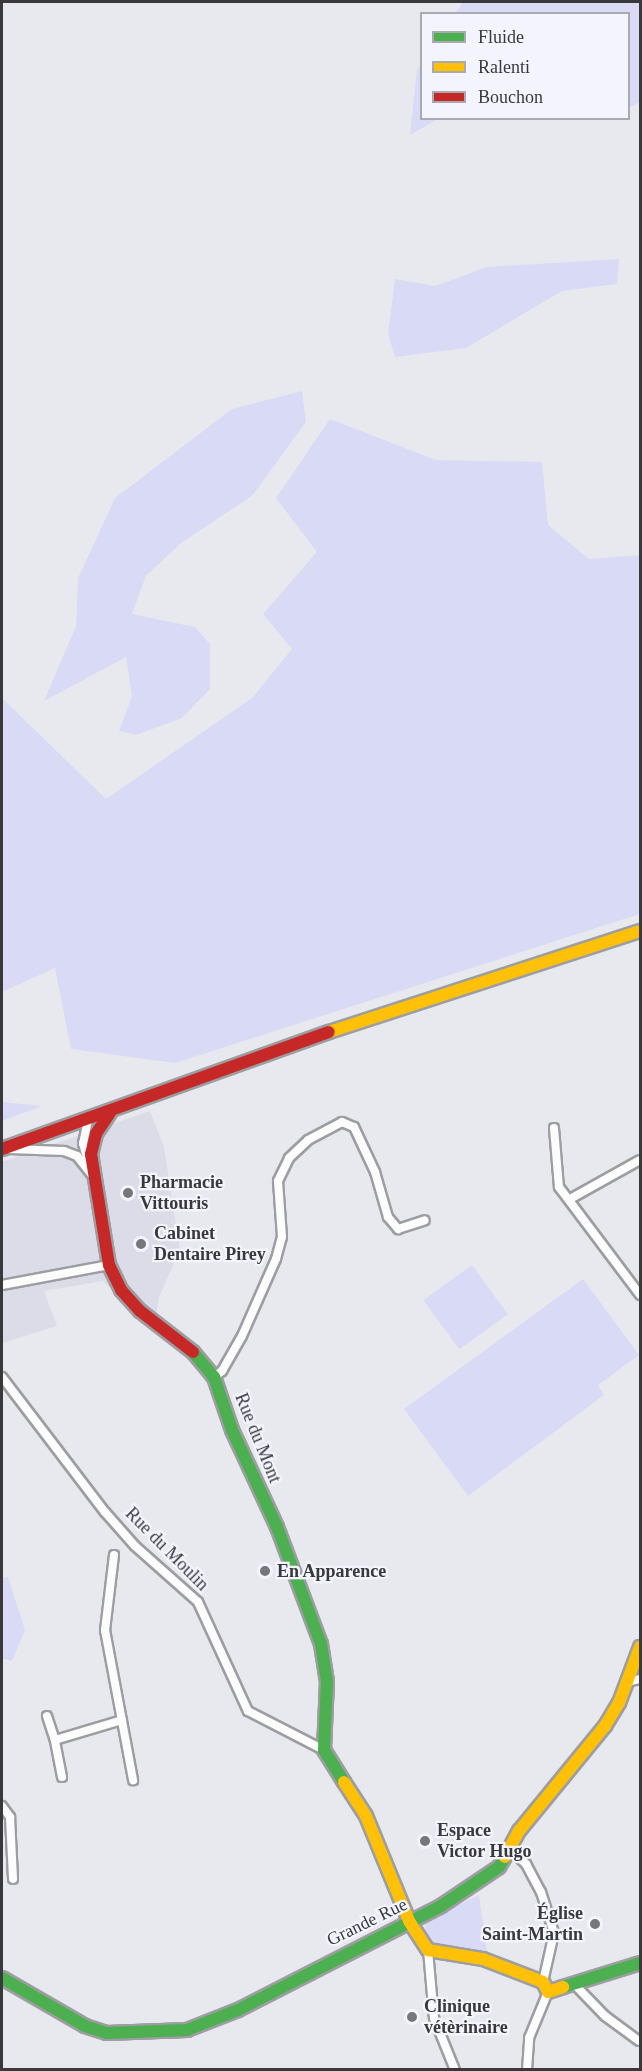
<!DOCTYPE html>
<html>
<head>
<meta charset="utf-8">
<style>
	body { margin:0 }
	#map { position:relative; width:642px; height:2071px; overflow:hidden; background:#e8e9ee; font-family:Georgia,serif }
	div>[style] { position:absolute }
	.built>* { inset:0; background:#dbdce7 }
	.green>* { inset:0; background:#d9dbf6; transform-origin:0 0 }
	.roads { filter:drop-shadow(2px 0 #9d9ea1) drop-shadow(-2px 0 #9d9ea1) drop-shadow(0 2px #9d9ea1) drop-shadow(0 -2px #9d9ea1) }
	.street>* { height:8px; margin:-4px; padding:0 4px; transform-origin:4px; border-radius:4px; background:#fcfcfc }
	.fast>* { height:12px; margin:-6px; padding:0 6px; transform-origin:6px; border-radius:6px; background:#4caf50 }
	.slow>* { height:12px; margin:-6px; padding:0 6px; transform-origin:6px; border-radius:6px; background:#ffc107 }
	.jam>* { height:12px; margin:-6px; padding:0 6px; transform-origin:6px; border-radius:6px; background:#c62828 }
	.dots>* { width:16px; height:16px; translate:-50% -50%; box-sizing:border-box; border:3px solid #f3f4fd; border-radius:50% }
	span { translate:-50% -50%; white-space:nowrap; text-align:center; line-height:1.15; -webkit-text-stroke:4.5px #f3f4fd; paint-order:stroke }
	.poi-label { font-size:18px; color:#39393c; font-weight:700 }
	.left { translate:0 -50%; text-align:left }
	.right { translate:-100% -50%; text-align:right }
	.street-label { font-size:18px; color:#39393c }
	.frame { position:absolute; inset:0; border:3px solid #39393c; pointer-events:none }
	.legend { position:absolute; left:420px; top:12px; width:210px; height:108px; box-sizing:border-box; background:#f3f4fd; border:2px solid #a9a9b0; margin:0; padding:8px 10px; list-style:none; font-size:18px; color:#39393c }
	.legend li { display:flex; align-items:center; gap:12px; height:30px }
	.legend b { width:30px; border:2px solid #a9a9b0 }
</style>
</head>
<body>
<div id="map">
	<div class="built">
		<i style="clip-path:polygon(150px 1111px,164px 1147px,180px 1250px,159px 1297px,153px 1333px,103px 1281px,44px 1291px,57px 1326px,2px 1343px,2px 1162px)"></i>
	</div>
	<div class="green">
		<i style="clip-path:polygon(463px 2px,640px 2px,640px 102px,629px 108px,628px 14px,455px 13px)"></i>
		<i style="clip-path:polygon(421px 64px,422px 118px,438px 119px,410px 135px,417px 70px)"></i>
		<i style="clip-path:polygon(619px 259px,617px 284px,562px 291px,466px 348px,395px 357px,388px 334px,395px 279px,435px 286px,487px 267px)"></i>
		<i style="clip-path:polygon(302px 391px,306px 422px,253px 495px,181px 543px,146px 576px,132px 614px,195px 627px,210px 644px,210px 689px,182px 718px,136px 735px,119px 731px,132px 696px,126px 657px,44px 701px,76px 626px,78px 578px,115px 498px,232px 409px)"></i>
		<i style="clip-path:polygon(330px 419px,436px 460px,542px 462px,548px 525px,589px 559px,640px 555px,640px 914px,175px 1063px,71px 1049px,55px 968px,2px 992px,2px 698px,106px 799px,252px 698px,292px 649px,263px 614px,317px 552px,276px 498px)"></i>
		<i style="clip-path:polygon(2px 1102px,42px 1106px,2px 1121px)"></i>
		<i style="left:472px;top:1265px;width:61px;height:60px;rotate:54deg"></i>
		<i style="clip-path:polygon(583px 1279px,639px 1355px,598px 1385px,604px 1395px,468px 1496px,404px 1409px)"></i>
		<i style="clip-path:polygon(8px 1577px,25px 1630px,12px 1661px,2px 1658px,2px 1578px)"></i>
		<i style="clip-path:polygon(479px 1895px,487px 1953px,439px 1948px,427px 1935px,424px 1922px)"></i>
	</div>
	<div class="roads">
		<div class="street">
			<i style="left:88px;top:1120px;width:24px;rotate:102deg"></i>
			<i style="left:83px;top:1143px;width:24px;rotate:75deg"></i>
			<i style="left:554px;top:1128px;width:59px;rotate:85.2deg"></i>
			<i style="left:559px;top:1187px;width:135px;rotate:53.1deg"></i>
			<i style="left:9px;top:1149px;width:55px;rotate:2.1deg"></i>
			<i style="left:64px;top:1151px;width:14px;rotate:21deg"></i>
			<i style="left:77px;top:1156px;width:23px;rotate:52deg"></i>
			<i style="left:570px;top:1199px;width:80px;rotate:-29.1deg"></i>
			<i style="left:2px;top:1285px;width:109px;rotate:-10.6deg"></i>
			<i style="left:2px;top:1377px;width:170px;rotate:52.7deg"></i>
			<i style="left:105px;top:1512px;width:45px;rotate:48.6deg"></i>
			<i style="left:135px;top:1546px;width:84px;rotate:41.6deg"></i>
			<i style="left:198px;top:1602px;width:120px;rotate:65.4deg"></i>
			<i style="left:248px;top:1711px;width:85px;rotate:27.2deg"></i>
			<i style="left:214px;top:1377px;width:10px;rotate:-37deg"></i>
			<i style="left:222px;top:1371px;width:40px;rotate:-60.3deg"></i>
			<i style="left:242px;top:1336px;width:84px;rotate:-66.2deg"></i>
			<i style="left:276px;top:1259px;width:23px;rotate:-75deg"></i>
			<i style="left:282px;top:1237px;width:56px;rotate:-94.1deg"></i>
			<i style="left:278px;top:1181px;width:25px;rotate:-64deg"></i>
			<i style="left:289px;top:1158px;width:26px;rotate:-43deg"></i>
			<i style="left:308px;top:1140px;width:38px;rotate:-28deg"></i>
			<i style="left:342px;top:1122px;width:13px;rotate:23deg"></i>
			<i style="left:354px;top:1127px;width:50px;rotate:65deg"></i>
			<i style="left:375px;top:1172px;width:47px;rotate:73.9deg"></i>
			<i style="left:388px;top:1217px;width:16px;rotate:50deg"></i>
			<i style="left:398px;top:1229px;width:28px;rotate:-18deg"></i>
			<i style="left:114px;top:1555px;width:76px;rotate:96.8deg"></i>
			<i style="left:105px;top:1630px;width:153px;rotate:79.4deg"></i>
			<i style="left:627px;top:1682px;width:13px;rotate:-13deg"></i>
			<i style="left:47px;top:1716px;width:25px;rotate:72deg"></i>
			<i style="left:62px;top:1777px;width:38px;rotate:-101deg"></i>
			<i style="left:55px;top:1740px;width:70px;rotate:-16.6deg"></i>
			<i style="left:2px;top:1806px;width:14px;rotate:54deg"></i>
			<i style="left:10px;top:1817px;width:62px;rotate:87.2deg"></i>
			<i style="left:510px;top:1849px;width:22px;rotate:43deg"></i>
			<i style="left:526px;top:1864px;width:32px;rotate:62deg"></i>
			<i style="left:541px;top:1892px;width:43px;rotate:72.4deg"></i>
			<i style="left:554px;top:1933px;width:50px;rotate:102.7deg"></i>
			<i style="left:428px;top:1950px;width:68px;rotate:85deg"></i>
			<i style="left:434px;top:2018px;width:56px;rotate:68deg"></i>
			<i style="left:575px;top:1985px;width:43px;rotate:45.9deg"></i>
			<i style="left:605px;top:2016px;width:42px;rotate:36.3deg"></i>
			<i style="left:527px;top:2070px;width:32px;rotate:-86deg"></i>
			<i style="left:529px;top:2038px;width:50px;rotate:-67.6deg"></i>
		</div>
		<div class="fast">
			<i style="left:193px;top:1352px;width:33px;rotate:50deg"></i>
			<i style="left:214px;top:1377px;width:56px;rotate:71.2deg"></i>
			<i style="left:232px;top:1430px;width:107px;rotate:65.1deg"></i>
			<i style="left:277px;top:1527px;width:125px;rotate:69.4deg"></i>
			<i style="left:321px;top:1644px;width:37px;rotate:81deg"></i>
			<i style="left:327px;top:1681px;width:69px;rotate:92.5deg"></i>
			<i style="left:324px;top:1750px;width:38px;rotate:58deg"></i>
			<i style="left:2px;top:1978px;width:96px;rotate:30deg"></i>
			<i style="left:85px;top:2026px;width:23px;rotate:18deg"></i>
			<i style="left:107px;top:2033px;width:80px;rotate:-2.1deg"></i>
			<i style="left:187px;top:2030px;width:55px;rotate:-21.4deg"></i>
			<i style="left:238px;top:2010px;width:228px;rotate:-27.1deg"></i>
			<i style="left:441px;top:1906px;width:70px;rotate:-33.9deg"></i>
			<i style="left:499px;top:1867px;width:12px;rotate:-59deg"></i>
			<i style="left:563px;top:1987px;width:81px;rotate:-17.3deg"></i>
		</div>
		<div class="slow">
			<i style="left:329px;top:1032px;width:327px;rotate:-18deg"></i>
			<i style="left:344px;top:1782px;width:40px;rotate:57.1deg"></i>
			<i style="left:366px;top:1816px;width:113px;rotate:67.7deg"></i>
			<i style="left:409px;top:1921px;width:35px;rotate:57deg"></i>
			<i style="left:428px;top:1950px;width:56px;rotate:9.3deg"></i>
			<i style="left:483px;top:1959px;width:64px;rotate:21deg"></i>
			<i style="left:543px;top:1982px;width:11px;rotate:63deg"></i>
			<i style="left:548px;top:1992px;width:16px;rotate:-18deg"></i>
			<i style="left:505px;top:1857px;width:30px;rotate:-62deg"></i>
			<i style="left:519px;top:1831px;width:136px;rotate:-50.7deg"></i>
			<i style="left:605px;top:1726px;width:27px;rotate:-59deg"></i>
			<i style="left:619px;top:1703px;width:60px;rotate:-69.4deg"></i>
		</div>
		<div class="jam">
			<i style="left:110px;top:1113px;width:25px;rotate:124deg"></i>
			<i style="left:96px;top:1134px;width:21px;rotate:104deg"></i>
			<i style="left:91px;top:1154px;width:112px;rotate:80.8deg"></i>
			<i style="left:109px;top:1265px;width:28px;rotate:64deg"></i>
			<i style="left:121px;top:1290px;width:28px;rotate:48deg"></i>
			<i style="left:140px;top:1311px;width:67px;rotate:37.7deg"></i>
			<i style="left:2px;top:1149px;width:347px;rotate:-19.7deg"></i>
		</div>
	</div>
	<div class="dots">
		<i style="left:128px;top:1193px;background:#76777a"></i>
		<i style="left:141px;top:1244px;background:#76777a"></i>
		<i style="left:265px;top:1571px;background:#76777a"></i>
		<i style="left:425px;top:1841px;background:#76777a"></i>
		<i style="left:595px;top:1924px;background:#76777a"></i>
		<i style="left:412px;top:2017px;background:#76777a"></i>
	</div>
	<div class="poi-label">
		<span class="left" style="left:140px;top:1193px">Pharmacie<br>Vittouris</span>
		<span class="left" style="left:154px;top:1244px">Cabinet<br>Dentaire Pirey</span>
		<span class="left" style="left:277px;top:1571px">En Apparence</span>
		<span class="left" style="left:437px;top:1841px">Espace<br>Victor Hugo</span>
		<span class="right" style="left:583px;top:1924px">Église<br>Saint-Martin</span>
		<span class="left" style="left:424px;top:2017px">Clinique<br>vétèrinaire</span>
	</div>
	<div class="street-label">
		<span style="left:258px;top:1438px;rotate:68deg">Rue du Mont</span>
		<span style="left:167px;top:1549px;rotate:45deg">Rue du Moulin</span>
		<span style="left:367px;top:1922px;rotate:-26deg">Grande Rue</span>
	</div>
	<div class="frame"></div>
	<ul class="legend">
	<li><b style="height:8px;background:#4caf50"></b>Fluide</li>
	<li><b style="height:8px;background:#ffc107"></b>Ralenti</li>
	<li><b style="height:8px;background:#c62828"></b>Bouchon</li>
	</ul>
</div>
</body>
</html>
